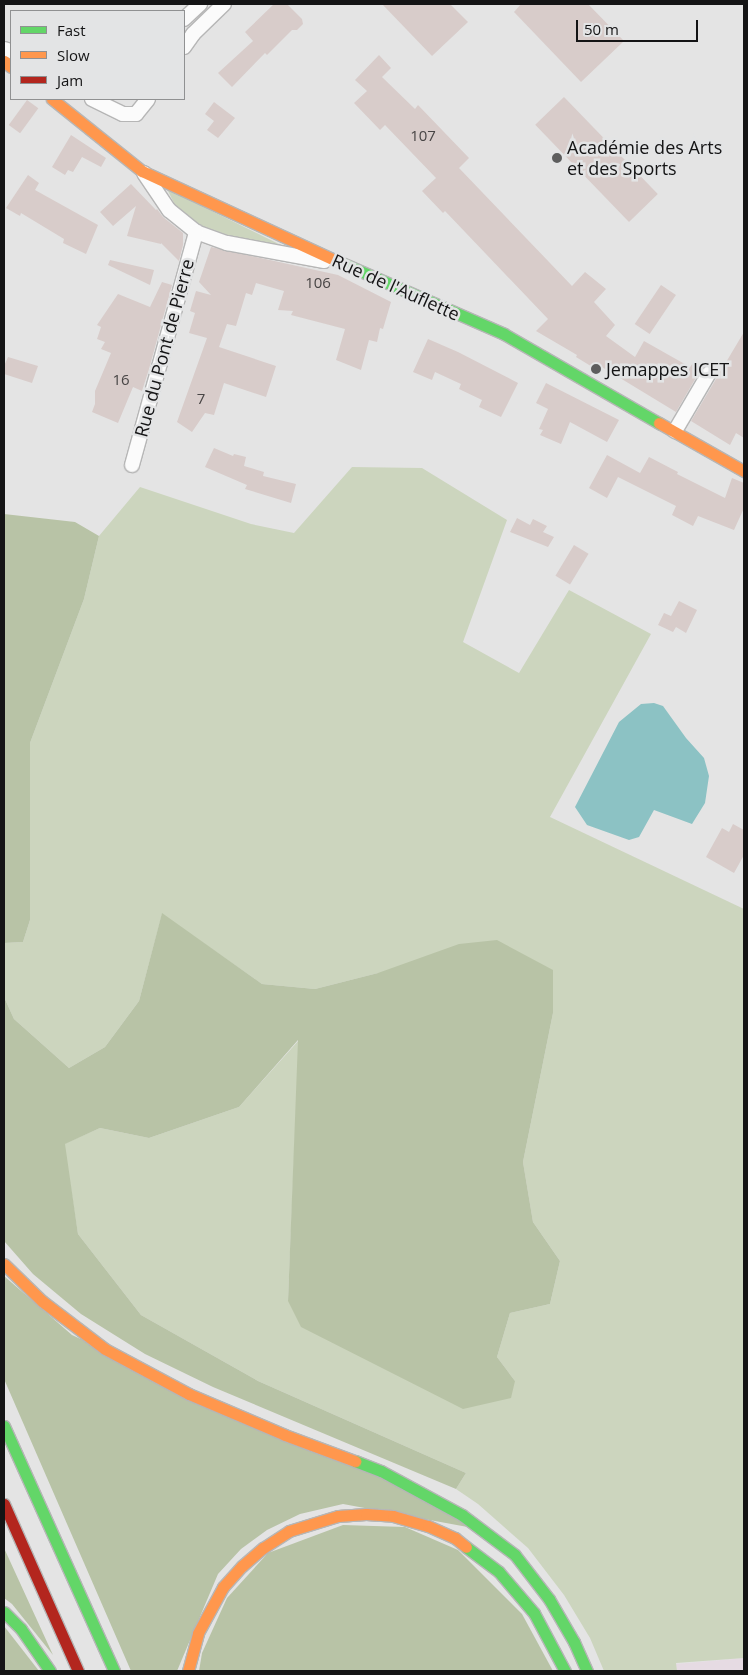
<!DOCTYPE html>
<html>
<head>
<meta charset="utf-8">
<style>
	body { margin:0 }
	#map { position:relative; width:748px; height:1675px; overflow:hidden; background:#e4e4e4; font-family:"Open Sans",sans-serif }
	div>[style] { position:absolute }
	.commercial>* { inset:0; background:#e6dbe3 }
	.green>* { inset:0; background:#ccd5be }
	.forest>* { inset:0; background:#b8c3a6 }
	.water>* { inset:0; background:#8cc2c4 }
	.building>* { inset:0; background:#d8ccca; transform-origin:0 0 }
	.roads { filter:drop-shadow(1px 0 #b6b6b6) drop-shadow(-1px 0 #b6b6b6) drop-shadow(0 1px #b6b6b6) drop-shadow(0 -1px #b6b6b6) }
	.street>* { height:14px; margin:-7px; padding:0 7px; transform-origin:7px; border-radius:7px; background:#fbfbfb }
	.fast>* { height:11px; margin:-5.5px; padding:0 5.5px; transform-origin:5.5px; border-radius:5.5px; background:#63d668 }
	.slow>* { height:11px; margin:-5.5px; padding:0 5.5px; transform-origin:5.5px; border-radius:5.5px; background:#ff974d }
	.jam>* { height:11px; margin:-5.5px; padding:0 5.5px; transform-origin:5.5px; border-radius:5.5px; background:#b3261e }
	.dots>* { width:14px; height:14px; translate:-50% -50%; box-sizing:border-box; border:2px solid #e3e4e5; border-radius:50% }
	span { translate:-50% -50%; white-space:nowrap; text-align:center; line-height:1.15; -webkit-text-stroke:5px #e3e4e5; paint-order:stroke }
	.number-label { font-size:15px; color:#484545 }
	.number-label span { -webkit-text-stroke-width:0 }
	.poi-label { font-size:18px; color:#141415 }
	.left { translate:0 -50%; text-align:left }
	.street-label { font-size:18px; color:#141415 }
	.frame { position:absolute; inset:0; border:5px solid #141415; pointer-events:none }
	.legend { position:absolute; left:10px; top:10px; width:175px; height:90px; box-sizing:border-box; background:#e3e4e5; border:1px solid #909192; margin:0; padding:6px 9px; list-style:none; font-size:15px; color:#141415 }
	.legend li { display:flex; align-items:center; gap:10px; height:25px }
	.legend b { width:25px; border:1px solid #909192 }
	.scale { position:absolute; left:576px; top:20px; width:122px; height:22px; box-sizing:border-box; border:2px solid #141415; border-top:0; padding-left:6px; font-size:15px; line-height:18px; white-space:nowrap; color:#141415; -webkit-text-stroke:4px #e3e4e5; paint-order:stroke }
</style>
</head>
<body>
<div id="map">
	<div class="commercial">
		<i style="clip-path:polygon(744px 1658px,744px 1671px,677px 1671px,676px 1664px)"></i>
	</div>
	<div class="green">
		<i style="clip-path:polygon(167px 189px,291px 250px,230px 236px,197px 224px,175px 205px)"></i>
		<i style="clip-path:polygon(352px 467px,422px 468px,507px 520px,463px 642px,519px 673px,569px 590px,651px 634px,550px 817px,744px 909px,744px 1658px,676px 1663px,677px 1671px,604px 1671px,590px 1638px,564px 1595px,528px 1548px,478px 1504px,456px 1489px,466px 1473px,258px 1381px,141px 1315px,78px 1234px,64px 1144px,100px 1128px,149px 1138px,239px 1107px,299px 1040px,288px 1300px,515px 1381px,497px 1357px,510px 1313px,550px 1304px,560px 1261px,533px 1222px,523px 1162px,553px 1013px,553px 970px,378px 973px,315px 989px,262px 984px,162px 914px,139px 1001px,105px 1047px,69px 1068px,14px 1019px,4px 997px,4px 943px,23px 942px,30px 920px,30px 743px,84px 599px,99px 536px,140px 487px,251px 524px,294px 533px)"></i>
	</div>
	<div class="forest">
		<i style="clip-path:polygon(4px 514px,75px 522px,99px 536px,84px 599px,30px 743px,30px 920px,23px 942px,4px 943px)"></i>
		<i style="clip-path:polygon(162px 913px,262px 984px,315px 989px,378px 973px,459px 944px,497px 940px,553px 970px,553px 1013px,523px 1162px,533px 1222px,560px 1261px,550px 1304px,510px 1313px,497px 1357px,515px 1381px,511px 1398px,463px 1409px,301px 1327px,288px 1301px,298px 1040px,239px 1107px,149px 1138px,100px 1128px,65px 1144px,78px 1234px,141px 1315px,258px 1381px,466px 1473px,456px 1489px,213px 1387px,145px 1354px,81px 1314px,33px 1274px,4px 1241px,4px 997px,14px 1019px,69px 1068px,105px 1047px,139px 1001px)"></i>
		<i style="clip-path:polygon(4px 1276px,72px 1335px,383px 1479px,473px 1528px,343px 1504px,300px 1514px,267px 1530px,241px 1549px,218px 1574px,177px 1671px,131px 1671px,4px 1379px)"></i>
		<i style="clip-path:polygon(343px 1525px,405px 1527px,458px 1550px,522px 1614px,553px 1671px,199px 1671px,202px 1653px,227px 1598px,268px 1553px)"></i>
		<i style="clip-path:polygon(4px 1548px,53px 1655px,12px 1604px,4px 1598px)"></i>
		<i style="clip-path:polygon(4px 1626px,39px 1671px,4px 1671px)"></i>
	</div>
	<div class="water">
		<i style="clip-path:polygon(654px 703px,663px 706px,686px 738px,704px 758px,709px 776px,705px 803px,692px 824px,654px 810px,639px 837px,629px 840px,587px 825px,575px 807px,619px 722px,641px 704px)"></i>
	</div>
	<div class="building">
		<i style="clip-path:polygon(274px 4px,287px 4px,302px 19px,303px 24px,297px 30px,292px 30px,267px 55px,265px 53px,232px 87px,218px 73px,253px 41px,245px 32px)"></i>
		<i style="clip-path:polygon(382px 4px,450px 4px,468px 22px,432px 56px)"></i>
		<i style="clip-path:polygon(521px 4px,588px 4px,624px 41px,581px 82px,514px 12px)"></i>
		<i style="clip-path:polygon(379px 55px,391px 68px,382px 77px,415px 109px,418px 105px,469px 158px,459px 168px,572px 286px,585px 272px,606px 289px,594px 302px,615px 325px,606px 336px,635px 357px,644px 341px,690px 367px,693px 363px,701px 369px,676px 412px,597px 364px,594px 368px,576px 357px,577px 355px,536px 331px,548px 319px,445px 211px,443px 213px,422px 191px,436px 178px,385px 125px,380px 130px,354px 103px,367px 91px,355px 80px)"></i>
		<i style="left:564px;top:97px;width:135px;height:40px;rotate:46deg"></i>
		<i style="left:27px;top:100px;width:14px;height:31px;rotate:36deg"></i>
		<i style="clip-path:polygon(214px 102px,235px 118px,218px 138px,207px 130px,214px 121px,205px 114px)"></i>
		<i style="clip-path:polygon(71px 135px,106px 158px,101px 167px,82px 157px,73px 172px,68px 170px,65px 175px,52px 167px)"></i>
		<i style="clip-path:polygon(28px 175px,39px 183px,35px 190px,98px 225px,86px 254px,63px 243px,64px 239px,21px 213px,20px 216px,6px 208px)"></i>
		<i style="clip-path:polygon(131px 184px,156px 210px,157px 209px,163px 217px,183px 233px,183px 245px,179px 261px,161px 243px,161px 244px,127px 236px,136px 206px,113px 226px,100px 212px)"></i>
		<i style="clip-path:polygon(211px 247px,338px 275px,391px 302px,383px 329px,380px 328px,377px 342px,369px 340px,361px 370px,336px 360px,345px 329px,291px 315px,293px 311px,278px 310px,284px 291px,256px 283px,252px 295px,246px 293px,236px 326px,227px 324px,219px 347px,276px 366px,266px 397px,224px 383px,214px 415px,205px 413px,192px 432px,177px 422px,207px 338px,189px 333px,195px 313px,190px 311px,196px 291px,211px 295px,199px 282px)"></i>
		<i style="clip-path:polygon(110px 260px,154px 270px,150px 285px,108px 265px)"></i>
		<i style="clip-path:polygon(162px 282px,172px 285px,149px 369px,142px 391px,133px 387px,118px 423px,92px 412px,95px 404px,95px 391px,111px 353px,101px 349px,105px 342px,97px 339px,101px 327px,97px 325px,118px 294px,150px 307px)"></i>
		<i style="left:661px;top:285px;width:18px;height:47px;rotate:34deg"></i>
		<i style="clip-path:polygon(744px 332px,744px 438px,736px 433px,730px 445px,691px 421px)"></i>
		<i style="clip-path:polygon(428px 339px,458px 352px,518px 383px,501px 417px,479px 407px,482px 400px,459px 389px,461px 384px,435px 372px,432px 380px,413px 372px)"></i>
		<i style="clip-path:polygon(8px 357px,38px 366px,32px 383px,4px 374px,4px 366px)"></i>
		<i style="clip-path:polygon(546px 383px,619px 420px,607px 442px,570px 422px,561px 444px,540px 435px,543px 430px,539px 429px,548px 409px,536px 403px)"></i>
		<i style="clip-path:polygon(214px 448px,233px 456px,234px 454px,246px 457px,244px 466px,264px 472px,263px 476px,296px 484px,291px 503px,245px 489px,247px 485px,205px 467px)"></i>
		<i style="clip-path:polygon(607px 455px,640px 473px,649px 457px,678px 472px,677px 474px,725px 498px,732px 478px,744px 483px,744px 508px,734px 530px,698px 516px,693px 526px,672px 515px,676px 506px,618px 477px,607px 498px,589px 488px)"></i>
		<i style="clip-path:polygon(517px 518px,530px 525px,533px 519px,547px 526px,543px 532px,554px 537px,548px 547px,510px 532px)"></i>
		<i style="left:574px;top:545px;width:17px;height:36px;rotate:31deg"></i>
		<i style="clip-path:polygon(679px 601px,697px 610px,686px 633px,676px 627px,673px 632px,658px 625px,664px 613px,671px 616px)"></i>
		<i style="clip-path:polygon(733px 824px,744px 830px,744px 855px,734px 873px,706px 857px,722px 828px,729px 832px)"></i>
	</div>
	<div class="roads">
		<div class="street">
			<i style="left:184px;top:19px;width:22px;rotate:-43deg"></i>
			<i style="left:184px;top:47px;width:16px;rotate:-55deg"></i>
			<i style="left:193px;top:34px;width:43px;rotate:-44.1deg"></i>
			<i style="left:4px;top:49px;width:7px;rotate:16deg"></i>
			<i style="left:92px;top:99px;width:34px;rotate:26deg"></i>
			<i style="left:123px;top:114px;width:13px"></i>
			<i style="left:136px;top:114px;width:19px;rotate:-51deg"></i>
			<i style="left:144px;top:173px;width:45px;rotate:56deg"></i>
			<i style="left:169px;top:210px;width:35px;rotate:39deg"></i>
			<i style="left:196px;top:232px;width:33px;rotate:20deg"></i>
			<i style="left:227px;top:243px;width:99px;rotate:10.5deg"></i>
			<i style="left:675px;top:431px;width:67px;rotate:-59.6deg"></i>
			<i style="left:132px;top:465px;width:242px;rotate:-74.6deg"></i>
		</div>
		<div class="fast">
			<i style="left:335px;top:260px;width:184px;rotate:23.6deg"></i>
			<i style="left:504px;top:334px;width:179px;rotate:29.9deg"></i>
			<i style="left:4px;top:1426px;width:269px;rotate:65.8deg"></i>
			<i style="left:355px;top:1461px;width:28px;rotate:21deg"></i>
			<i style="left:381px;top:1471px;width:92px;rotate:28.5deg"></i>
			<i style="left:462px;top:1515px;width:66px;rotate:37deg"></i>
			<i style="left:515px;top:1555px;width:56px;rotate:52.3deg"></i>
			<i style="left:549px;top:1599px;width:50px;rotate:59.8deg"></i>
			<i style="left:574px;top:1642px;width:32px;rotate:66deg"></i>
			<i style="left:466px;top:1547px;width:41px;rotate:37.1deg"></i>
			<i style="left:499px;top:1572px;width:54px;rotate:49.5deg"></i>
			<i style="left:534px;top:1613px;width:66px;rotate:61.9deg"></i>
			<i style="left:4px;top:1612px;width:24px;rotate:45deg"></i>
			<i style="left:21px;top:1629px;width:51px;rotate:55.4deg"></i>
		</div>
		<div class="slow">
			<i style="left:4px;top:61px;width:9px;rotate:41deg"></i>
			<i style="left:52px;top:99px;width:115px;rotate:38.7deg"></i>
			<i style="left:142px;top:171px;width:213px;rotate:24.8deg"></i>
			<i style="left:659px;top:423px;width:98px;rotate:29.5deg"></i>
			<i style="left:4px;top:1264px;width:53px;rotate:44.2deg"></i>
			<i style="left:42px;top:1301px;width:79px;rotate:37.3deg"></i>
			<i style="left:105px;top:1349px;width:95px;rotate:28.2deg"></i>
			<i style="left:189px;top:1394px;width:104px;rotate:23.1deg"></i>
			<i style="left:285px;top:1435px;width:75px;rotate:20.4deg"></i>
			<i style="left:188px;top:1671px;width:39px;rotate:-75deg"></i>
			<i style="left:198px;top:1633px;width:52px;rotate:-61.5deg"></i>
			<i style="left:223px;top:1587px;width:28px;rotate:-48deg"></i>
			<i style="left:242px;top:1566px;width:28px;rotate:-41deg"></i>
			<i style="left:263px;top:1548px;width:31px;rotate:-33deg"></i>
			<i style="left:289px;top:1531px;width:51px;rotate:-17deg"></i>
			<i style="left:338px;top:1516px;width:28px;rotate:-4deg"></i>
			<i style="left:366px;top:1514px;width:27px;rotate:4deg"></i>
			<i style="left:393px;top:1516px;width:36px;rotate:16deg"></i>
			<i style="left:428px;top:1526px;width:30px;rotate:24deg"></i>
			<i style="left:455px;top:1538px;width:14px;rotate:39deg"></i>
		</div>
		<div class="jam">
			<i style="left:4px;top:1504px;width:183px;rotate:66.1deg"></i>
		</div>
	</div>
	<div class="dots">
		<i style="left:557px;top:158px;background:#5d5d5d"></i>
		<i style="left:596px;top:369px;background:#5d5d5d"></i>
	</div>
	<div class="number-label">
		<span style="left:423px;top:136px">107</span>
		<span style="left:318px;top:283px">106</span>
		<span style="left:121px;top:380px">16</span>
		<span style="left:201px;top:399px">7</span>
	</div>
	<div class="poi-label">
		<span class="left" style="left:567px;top:158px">Académie des Arts<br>et des Sports</span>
		<span class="left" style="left:606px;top:369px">Jemappes ICET</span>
	</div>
	<div class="street-label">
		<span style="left:396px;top:287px;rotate:24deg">Rue de l'Auflette</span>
		<span style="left:164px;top:348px;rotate:-75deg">Rue du Pont de Pierre</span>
	</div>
	<div class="frame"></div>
	<ul class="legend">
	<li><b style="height:6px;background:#63d668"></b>Fast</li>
	<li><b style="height:6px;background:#ff974d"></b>Slow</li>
	<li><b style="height:6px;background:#b3261e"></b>Jam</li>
	</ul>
	<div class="scale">50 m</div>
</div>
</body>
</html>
